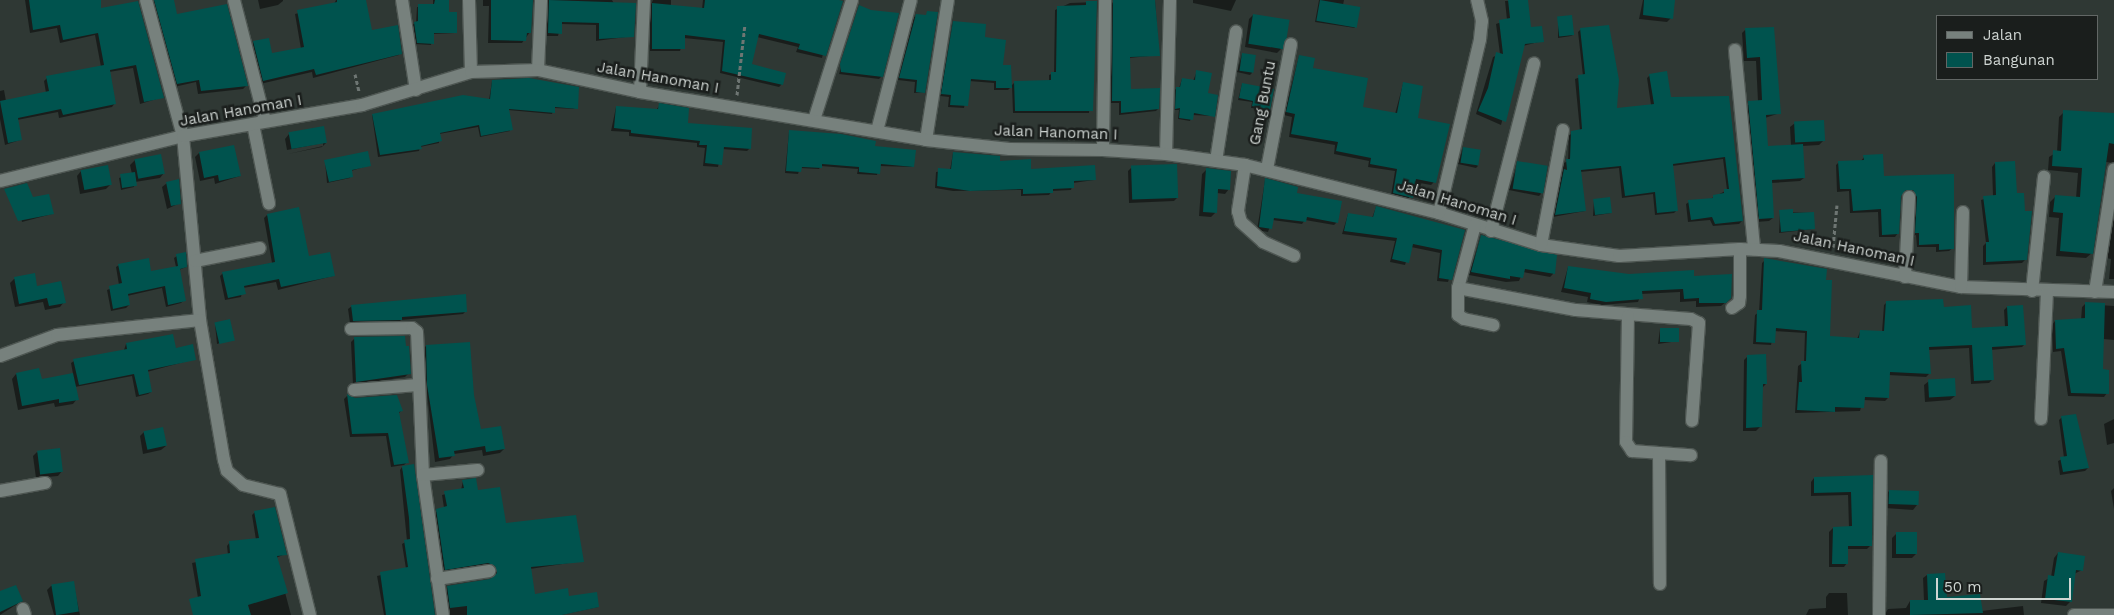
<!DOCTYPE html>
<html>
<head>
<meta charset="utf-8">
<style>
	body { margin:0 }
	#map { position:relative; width:2114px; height:615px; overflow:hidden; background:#2f3834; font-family:"Work Sans",sans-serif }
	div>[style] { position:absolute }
	.shadow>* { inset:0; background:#0007 }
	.building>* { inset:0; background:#00534e; transform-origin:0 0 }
	.path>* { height:3px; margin-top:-1.5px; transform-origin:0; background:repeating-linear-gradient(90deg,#6e7673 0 4px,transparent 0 6.5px) }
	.roads { filter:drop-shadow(1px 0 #4e5652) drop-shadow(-1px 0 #4e5652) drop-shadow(0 1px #4e5652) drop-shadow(0 -1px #4e5652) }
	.minor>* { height:12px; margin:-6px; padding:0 6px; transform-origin:6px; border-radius:6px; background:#77817d }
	span { translate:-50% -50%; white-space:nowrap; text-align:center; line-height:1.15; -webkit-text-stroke:5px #1a1e1c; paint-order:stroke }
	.street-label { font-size:15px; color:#cfd5d2 }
	.legend { position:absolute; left:1936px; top:15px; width:162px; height:65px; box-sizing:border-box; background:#1a1e1c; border:1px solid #626765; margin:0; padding:6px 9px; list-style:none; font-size:15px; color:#cfd5d2 }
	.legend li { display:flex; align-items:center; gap:10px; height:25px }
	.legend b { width:25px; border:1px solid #626765 }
	.scale { position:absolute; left:1936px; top:578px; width:135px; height:22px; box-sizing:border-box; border:2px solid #cfd5d2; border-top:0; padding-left:6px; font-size:15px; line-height:18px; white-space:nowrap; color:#cfd5d2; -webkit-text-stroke:4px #1a1e1c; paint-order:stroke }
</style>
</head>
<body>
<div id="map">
	<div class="shadow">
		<i style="clip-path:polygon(25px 0,93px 0,163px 97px,140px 104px,133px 68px,109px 72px,115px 103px,112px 107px,59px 118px,58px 112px,17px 120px,20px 140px,5px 145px,0 119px,0 91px,4px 90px,6px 101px,46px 93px,44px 81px,47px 78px,101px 67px,95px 35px,60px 43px,57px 28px,30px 33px)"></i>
		<i style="clip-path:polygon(153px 0,173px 0,176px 16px,246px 86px,243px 89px,198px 94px,196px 82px,174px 87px)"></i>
		<i style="clip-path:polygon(258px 0,283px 0,283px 1px,278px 5px,260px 9px)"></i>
		<i style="clip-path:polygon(336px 0,365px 0,371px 31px,397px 26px,399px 55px,313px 78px,312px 72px,260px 84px,251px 45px,254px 42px,271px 54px,301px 49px,295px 14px,334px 4px)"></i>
		<i style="clip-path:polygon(433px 0,448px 0,447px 13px,455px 33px,433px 34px,431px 45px,415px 44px,412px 25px,416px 23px,417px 7px,433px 6px)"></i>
		<i style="clip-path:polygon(483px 0,532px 0,530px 32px,522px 43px,488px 43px,489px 6px,483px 6px)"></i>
		<i style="clip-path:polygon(544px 0,612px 0,633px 36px,596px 41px,596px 25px,561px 24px,558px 36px,545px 36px)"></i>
		<i style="clip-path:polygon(653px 0,671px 0,671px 8px,702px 9px,703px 0,835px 0,822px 58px,796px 52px,798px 47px,757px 37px,750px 65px,782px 84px,779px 87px,720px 73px,723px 42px,684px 38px,680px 51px,650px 51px,650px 7px)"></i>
		<i style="clip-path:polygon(1121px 0,1155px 0,1159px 55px,1129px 58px,1129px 90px,1158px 109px,1156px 111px,1119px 115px,1119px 103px,1110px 103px,1111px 3px)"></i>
		<i style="clip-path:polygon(1193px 0,1236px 0,1231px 11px,1193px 3px)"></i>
		<i style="clip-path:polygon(1319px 0,1344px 0,1343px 5px,1355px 28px,1315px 22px)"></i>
		<i style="clip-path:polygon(1526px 0,1530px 28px,1542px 41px,1523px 46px,1501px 125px,1476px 114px,1493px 57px,1500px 54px,1496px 24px,1507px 20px,1505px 1px)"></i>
		<i style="clip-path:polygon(1643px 0,1674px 0,1671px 18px,1667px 22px,1639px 19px)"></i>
		<i style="clip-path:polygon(1096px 2px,1089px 113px,1013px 113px,1012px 86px,1008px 90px,994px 90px,994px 83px,969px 81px,964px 108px,948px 107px,949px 97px,940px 96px,953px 22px,984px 38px,1011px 86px,1015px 82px,1049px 81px,1049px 75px,1054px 73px,1055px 10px,1070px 3px)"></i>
		<i style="clip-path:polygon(859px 7px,882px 76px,879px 79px,839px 74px)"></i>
		<i style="clip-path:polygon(936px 14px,924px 92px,914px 93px,915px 82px,898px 80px,914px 17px)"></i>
		<i style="clip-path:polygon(1253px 15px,1281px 49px,1277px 53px,1245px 47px,1249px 19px)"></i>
		<i style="clip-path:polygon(1558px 18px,1573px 35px,1571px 36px,1558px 38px)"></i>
		<i style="clip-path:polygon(1773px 28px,1780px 113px,1765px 118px,1767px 148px,1791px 146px,1790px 127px,1795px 123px,1824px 140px,1819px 145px,1802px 146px,1804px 178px,1800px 181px,1771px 183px,1773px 218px,1769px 221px,1756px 222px,1745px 106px,1758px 102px,1756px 61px,1744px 61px,1742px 33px,1746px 29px)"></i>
		<i style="clip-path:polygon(1581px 29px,1616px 109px,1651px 105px,1647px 78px,1650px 75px,1670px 98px,1728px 98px,1742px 221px,1739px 224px,1713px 226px,1710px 220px,1688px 222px,1686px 204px,1689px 202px,1710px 199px,1727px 190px,1723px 159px,1672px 166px,1677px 210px,1674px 213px,1655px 215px,1653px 194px,1622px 198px,1619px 168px,1580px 172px,1585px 211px,1553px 217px,1564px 163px,1568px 161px,1569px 135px,1580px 131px,1575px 79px,1583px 76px,1578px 32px)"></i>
		<i style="clip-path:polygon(1242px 54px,1252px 73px,1250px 75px,1237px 72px)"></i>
		<i style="clip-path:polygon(1299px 56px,1361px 108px,1395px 114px,1403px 84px,1434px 182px,1431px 185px,1414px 182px,1408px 201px,1391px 196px,1395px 171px,1368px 167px,1369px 161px,1334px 154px,1335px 145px,1289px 137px,1292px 117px,1284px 115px)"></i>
		<i style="clip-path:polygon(1197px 71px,1213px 116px,1192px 115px,1190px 121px,1178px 119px,1179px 110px,1174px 110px,1174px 90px,1179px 88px,1182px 79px,1193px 81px)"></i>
		<i style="clip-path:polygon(492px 81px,576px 109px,554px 108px,552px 114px,508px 110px,510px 131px,480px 137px,478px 127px,439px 134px,439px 143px,420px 147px,419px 151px,378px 157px,372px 115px,489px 100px)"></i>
		<i style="clip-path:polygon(1242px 84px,1269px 109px,1251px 108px,1252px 102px,1238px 100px)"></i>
		<i style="clip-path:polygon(660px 105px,686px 124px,750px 148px,747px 151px,722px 149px,718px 167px,703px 166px,705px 148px,697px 147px,697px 143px,629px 136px,629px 132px,611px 131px,616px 107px,656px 110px)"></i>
		<i style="clip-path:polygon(2064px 112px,2114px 115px,2114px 163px,2106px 162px,2092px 253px,2086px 258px,2056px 256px,2059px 218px,2049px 217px,2050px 202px,2055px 197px,2076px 198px,2078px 173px,2048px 170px,2049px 157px,2057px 152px,2059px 117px)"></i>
		<i style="clip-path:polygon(789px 132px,874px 147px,913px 167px,879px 166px,877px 175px,857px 174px,858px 169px,821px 166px,819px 169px,800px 168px,798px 174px,785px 173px)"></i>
		<i style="clip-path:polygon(289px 134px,326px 143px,322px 147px,288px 154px,323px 146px,323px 143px,287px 150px,285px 139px)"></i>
		<i style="clip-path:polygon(233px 146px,240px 176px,215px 184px,214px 178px,200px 181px,195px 157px,199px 153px)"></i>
		<i style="clip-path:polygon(1463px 148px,1478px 166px,1476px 168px,1458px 164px)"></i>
		<i style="clip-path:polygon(953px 153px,1030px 171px,1094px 180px,1073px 183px,1071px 190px,1052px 191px,1049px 195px,1021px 196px,1021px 190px,953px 191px,935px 188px,936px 172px,950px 170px)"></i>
		<i style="clip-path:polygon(1864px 157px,1883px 177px,1953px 176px,1953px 248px,1949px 251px,1936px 252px,1936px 247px,1917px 247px,1916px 235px,1913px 236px,1911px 193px,1901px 192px,1898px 233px,1895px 237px,1879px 237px,1878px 212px,1850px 213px,1849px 191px,1837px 192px,1836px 165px,1839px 162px,1861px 161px)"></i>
		<i style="clip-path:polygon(135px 160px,164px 173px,160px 178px,135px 182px,134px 187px,121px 190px,119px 178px,132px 174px,130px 165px)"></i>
		<i style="clip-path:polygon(325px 161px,370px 165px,351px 171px,350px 178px,327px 183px)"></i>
		<i style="clip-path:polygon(1518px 163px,1541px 194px,1539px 196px,1509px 190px)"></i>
		<i style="clip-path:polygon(1995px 163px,2016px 194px,2026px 259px,2022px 263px,1983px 265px,1983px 246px,1986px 243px,1981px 200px,1993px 196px,1992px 167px)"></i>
		<i style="clip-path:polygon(1131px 168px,1177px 198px,1174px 201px,1129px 203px,1128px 171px)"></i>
		<i style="clip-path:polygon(1207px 169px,1229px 189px,1225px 194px,1217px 193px,1216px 212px,1211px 217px,1199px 216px,1202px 174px)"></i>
		<i style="clip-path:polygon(81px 171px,110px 185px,106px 189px,80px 194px,77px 176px)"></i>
		<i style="clip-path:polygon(1265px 180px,1296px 194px,1337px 222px,1334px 225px,1305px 220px,1302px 224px,1272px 220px,1268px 232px,1257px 230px)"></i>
		<i style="clip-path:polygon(167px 183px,180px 203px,167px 209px,162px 187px)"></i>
		<i style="clip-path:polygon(15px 189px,52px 214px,22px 222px)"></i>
		<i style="clip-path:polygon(1594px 200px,1611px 213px,1593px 216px)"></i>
		<i style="clip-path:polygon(1376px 207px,1464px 231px,1448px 282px,1437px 281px,1440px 253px,1411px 247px,1405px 265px,1390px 262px,1395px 241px,1342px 234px,1348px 214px,1372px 218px)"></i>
		<i style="clip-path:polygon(2114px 210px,2114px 279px,2109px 279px,2111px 259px,2106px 258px)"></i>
		<i style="clip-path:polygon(1780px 212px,1813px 213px,1813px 229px,1779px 233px)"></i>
		<i style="clip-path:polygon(267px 215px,308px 258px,333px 276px,278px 290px,276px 282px,243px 288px,241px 297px,225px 300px,220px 276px,223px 273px,272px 263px,264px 218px)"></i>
		<i style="clip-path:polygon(1481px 236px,1556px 258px,1553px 274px,1550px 277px,1523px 272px,1519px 281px,1506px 282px,1469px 275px)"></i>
		<i style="clip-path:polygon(177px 256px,186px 267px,179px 270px,184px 300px,181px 303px,166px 307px,162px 288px,127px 296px,129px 305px,126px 308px,111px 311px,107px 290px,119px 285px,116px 267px,119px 265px,150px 272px,176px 267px,174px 258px)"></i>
		<i style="clip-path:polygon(1765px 260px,1825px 281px,1828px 338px,1857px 339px,1860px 332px,1882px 332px,1884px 305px,1887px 302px,1942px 308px,1971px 329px,2005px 327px,2004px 310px,2007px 307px,2025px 344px,2022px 347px,1991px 350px,1992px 380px,1989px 383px,1971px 384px,1969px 348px,1928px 350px,1929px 374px,1926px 377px,1888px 375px,1888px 398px,1885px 401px,1863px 400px,1860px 411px,1795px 413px,1798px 366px,1804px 362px,1805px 333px,1774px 331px,1771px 345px,1753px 344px,1755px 315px,1759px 312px,1762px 263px)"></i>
		<i style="clip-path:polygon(1568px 267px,1629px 276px,1693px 277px,1726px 302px,1721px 306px,1696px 307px,1696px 301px,1680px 302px,1680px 292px,1641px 294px,1638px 302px,1601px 305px,1587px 302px,1588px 297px,1561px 292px)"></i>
		<i style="clip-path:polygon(34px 275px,36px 287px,64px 302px,60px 307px,45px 310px,43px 302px,15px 307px,10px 283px,14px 279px)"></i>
		<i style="clip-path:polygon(2085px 304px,2114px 306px,2114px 340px,2103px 339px,2102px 371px,2107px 393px,2104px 397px,2068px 396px,2061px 351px,2053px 352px,2052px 325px,2055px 321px,2081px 320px,2082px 307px)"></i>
		<i style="clip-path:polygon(352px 306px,466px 311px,463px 314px,401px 320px,398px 323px,350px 323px,348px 309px)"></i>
		<i style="clip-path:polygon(215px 324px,233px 339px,217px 344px)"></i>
		<i style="clip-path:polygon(1660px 329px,1678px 341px,1658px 344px)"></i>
		<i style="clip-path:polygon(355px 338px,409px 373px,405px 377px,353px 385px,351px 342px)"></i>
		<i style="clip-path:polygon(126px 344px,175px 349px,195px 359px,147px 372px,151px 392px,148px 394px,136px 397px,132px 376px,75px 387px,77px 399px,73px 404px,55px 407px,54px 403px,18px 410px,12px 379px,16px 374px,41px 380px,73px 374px,71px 363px,74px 361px,124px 350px)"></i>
		<i style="clip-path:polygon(426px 346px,472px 395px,480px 431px,504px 449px,500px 453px,483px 456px,482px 450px,454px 454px,450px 459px,435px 462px,422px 350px)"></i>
		<i style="clip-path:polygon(1748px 356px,1766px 384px,1762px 388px,1760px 427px,1756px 431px,1743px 431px,1744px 360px)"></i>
		<i style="clip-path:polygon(1929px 381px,1955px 396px,1950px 400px,1925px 402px,1924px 385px)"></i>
		<i style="clip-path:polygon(347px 396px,401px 411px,398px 414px,407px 462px,404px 465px,391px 467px,386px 436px,350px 437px,344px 399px)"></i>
		<i style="clip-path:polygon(2062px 417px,2088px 468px,2085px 471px,2060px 475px,2058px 461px,2064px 458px,2059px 420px)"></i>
		<i style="clip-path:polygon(2114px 419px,2114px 443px,2107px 445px,2104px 424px)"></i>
		<i style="clip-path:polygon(144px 432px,166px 446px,161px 450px,143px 454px,140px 436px)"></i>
		<i style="clip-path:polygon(37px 452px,62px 471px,58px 476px,36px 478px,33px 456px)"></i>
		<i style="clip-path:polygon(402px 467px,435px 615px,384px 615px,377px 576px,406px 569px,402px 544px,407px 541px,400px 470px)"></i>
		<i style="clip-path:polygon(1871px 476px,1871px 545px,1867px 549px,1846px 549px,1847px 563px,1844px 567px,1829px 567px,1829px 532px,1833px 528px,1849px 528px,1848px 495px,1811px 496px,1811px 482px,1814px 478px)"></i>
		<i style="clip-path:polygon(463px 481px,477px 491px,505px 525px,582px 561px,530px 569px,534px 595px,568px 598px,598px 607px,561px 615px,448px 615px,445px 590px,448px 587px,491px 580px,494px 576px,493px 568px,485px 565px,442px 572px,434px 513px,444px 508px,442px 495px,461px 490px)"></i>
		<i style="clip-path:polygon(2114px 488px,2114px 509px,2111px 491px)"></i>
		<i style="clip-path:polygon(1889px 491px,1917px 505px,1913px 510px,1885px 508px,1885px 496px)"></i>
		<i style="clip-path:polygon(255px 512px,285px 554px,276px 558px,291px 615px,194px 615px,198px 598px,192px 563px,228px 555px,227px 546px,230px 542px,256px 540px,252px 515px)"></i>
		<i style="clip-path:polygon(1896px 534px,1916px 554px,1912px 558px,1892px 558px,1892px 538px)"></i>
		<i style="clip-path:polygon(2058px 553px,2082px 570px,2074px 574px,2070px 602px,2066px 606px,2041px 603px,2044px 581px,2051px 577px,2054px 558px)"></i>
		<i style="clip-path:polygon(1927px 575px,1945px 599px,1981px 611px,2023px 606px,2024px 615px,1884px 615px,1888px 609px,1906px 608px,1910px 601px,1924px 601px,1923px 578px)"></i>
		<i style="clip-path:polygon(73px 582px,80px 615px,54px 615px,47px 590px,51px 586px)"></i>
		<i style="clip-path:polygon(0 593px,22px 601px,0 615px)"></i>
		<i style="clip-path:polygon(1829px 593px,1847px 593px,1848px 615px,1806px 615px,1809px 609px,1826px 608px,1826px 597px)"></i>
	</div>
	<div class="building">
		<i style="clip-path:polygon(29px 0,101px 0,101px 8px,138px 1px,164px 98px,144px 102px,136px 65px,110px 70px,116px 104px,63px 115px,61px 109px,18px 118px,22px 140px,8px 143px,0 101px,49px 91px,46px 76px,104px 65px,98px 33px,63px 40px,60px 25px,33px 30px)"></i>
		<i style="clip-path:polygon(154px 0,174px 0,177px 14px,227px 4px,248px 86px,201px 91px,199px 80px,177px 84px)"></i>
		<i style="clip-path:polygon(337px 0,366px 0,372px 30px,398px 25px,402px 54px,316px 75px,314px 69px,263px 81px,253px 41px,269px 38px,272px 53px,304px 47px,297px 10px,337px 2px)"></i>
		<i style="clip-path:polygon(435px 0,449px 0,449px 12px,457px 12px,457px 33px,434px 33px,434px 44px,417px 43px,414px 22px,418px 21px,418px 4px,434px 4px)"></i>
		<i style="clip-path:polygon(491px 0,533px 0,531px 33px,527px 33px,526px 41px,491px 40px)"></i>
		<i style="clip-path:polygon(549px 0,636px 3px,634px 37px,599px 39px,599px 23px,562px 22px,562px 34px,548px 33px)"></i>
		<i style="clip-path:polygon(705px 0,839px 0,843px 1px,826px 56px,798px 49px,800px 44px,759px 34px,752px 64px,786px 73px,783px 85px,722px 71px,725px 40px,685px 35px,685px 49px,652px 49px,652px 3px,704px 8px)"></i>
		<i style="clip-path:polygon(1113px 0,1155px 0,1160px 56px,1130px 57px,1131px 89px,1160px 88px,1159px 109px,1121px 113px,1121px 101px,1112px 101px)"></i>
		<i style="left:1320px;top:0;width:41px;height:21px;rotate:10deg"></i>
		<i style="clip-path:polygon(1508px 0,1528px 0,1531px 27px,1542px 26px,1544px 42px,1525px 44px,1506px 122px,1478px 111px,1488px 88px,1496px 52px,1503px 54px,1499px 20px,1510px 18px)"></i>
		<i style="clip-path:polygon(1644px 0,1675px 0,1673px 19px,1643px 15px)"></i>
		<i style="clip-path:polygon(1086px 1px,1097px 1px,1093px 111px,1015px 111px,1014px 81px,1051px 80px,1051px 72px,1056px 72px,1057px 6px,1086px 5px)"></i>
		<i style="clip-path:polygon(859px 5px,871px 10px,899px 13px,883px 77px,841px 72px,840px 64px)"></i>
		<i style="clip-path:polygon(927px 11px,938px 12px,925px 93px,916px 92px,917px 80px,899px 78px,916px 14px,926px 15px)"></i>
		<i style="left:1253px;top:14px;width:37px;height:30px;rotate:9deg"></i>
		<i style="left:1572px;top:15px;width:20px;height:15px;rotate:84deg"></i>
		<i style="clip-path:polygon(953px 21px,986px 24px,985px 37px,1006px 40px,1003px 65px,1011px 65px,1012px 88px,996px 88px,996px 81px,971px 79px,968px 106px,950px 105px,951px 95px,941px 94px)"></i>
		<i style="clip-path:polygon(1609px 25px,1619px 80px,1617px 108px,1654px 104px,1649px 74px,1667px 71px,1671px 97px,1729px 96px,1743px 221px,1715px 224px,1712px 217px,1691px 220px,1688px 200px,1713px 198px,1713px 195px,1724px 193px,1724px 189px,1729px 189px,1725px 157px,1673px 164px,1678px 211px,1657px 213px,1655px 192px,1625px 196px,1621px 166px,1581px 170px,1586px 211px,1555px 215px,1564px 169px,1567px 170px,1566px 159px,1570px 159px,1571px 131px,1582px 129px,1578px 75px,1585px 74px,1580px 28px)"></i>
		<i style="clip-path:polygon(1774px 27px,1781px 114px,1766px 115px,1768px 146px,1803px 144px,1805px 178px,1772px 180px,1774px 218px,1759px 219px,1748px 101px,1762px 100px,1760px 57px,1747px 58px,1745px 28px)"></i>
		<i style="left:1242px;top:53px;width:14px;height:18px;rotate:8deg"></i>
		<i style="clip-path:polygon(1299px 55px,1315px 58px,1313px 68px,1368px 78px,1363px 107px,1397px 113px,1403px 82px,1423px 86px,1418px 118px,1450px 124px,1436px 183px,1416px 179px,1413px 198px,1393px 193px,1397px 169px,1370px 164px,1371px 158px,1336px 151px,1338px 142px,1291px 134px,1295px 114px,1286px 112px)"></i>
		<i style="clip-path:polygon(1196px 70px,1212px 73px,1208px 93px,1218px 95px,1215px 117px,1194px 113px,1193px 120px,1179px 118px,1180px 108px,1175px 109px,1176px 87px,1180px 87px,1182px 78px,1195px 80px)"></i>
		<i style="clip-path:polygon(529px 78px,579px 87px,578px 109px,555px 107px,555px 113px,509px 109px,513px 130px,481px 136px,479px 125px,440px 133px,442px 141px,421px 146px,422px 149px,380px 155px,372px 114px,463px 95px,490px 99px,492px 80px)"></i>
		<i style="clip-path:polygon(1242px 83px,1274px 89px,1270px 110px,1252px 106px,1253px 101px,1239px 98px)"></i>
		<i style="clip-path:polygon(659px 103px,689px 108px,688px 123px,752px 128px,751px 149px,724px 147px,722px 165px,705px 163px,707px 145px,699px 145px,700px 141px,631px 133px,631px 130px,614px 128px,616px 106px,658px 109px)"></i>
		<i style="clip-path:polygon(2063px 110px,2114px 113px,2114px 144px,2109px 143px,2093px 254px,2060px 251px,2063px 213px,2053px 212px,2055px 195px,2080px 197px,2082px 168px,2052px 166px,2053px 150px,2061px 151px)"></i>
		<i style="left:1824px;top:120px;width:21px;height:30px;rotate:87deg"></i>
		<i style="left:324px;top:126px;width:17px;height:36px;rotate:80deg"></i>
		<i style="clip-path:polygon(789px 130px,841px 134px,876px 141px,875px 146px,916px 150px,914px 167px,881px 164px,880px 174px,859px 172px,859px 167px,822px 164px,822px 168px,802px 167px,801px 172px,786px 171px)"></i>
		<i style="clip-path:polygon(234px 145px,241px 176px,219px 181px,218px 175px,204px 178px,199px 152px)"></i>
		<i style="left:1463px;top:147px;width:18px;height:16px;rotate:9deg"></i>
		<i style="clip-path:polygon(368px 151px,371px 166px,352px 170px,353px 177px,329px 182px,324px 160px)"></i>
		<i style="clip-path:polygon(953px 152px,1000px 156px,1000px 161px,1031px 159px,1031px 169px,1095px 165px,1096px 180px,1074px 181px,1074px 188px,1053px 189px,1053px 193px,1023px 194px,1023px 189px,970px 191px,937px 186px,938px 168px,951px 169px)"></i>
		<i style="left:161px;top:154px;width:20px;height:27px;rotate:79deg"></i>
		<i style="clip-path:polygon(1883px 154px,1884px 176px,1954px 174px,1954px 249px,1939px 250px,1939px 244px,1919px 245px,1919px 233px,1915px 233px,1917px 197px,1913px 190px,1906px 190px,1901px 196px,1899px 234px,1882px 235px,1881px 209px,1853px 211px,1851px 189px,1840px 189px,1838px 161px,1864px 160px,1863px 155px)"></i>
		<i style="left:1517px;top:161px;width:31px;height:28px;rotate:9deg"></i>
		<i style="clip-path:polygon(2015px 161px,2017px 193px,2024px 193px,2025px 211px,2032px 211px,2027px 260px,1986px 262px,1986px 242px,1989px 242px,1983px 196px,1996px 195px,1995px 162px)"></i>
		<i style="left:1177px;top:164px;width:34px;height:46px;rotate:88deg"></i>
		<i style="left:108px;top:165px;width:20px;height:28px;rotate:79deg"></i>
		<i style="clip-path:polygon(1206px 168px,1231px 171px,1230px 190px,1218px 189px,1217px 213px,1203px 212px)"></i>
		<i style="left:135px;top:172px;width:14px;height:15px;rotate:82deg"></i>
		<i style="clip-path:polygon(1265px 178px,1298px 187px,1297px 193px,1342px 201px,1338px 223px,1307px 217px,1306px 222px,1274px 218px,1272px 229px,1259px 227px)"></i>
		<i style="clip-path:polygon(179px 179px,181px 204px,171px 206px,166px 182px)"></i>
		<i style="clip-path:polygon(27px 183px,33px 197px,49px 194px,54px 214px,18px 221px,4px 189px)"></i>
		<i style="left:1610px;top:197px;width:16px;height:17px;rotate:83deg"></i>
		<i style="clip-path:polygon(1376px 206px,1465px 230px,1452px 280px,1439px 278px,1442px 250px,1413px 244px,1409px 263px,1392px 259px,1397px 238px,1344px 231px,1348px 213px,1373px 217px)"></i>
		<i style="clip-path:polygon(299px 207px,309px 256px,330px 252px,335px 276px,281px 287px,279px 279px,244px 286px,246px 294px,228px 298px,222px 272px,275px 262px,267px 214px)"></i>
		<i style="clip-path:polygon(1793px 209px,1793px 213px,1814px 212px,1815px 229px,1781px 232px,1779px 210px)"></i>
		<i style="clip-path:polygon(1481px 235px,1557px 255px,1555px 274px,1525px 269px,1523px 278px,1510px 276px,1510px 279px,1471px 272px)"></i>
		<i style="clip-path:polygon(186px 252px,187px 267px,180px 269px,186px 301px,168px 305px,165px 286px,128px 294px,130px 305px,113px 309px,109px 286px,122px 283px,118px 264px,149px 258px,151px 271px,178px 266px,176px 254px)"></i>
		<i style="clip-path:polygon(1764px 258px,1827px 269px,1826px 280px,1832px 280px,1830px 336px,1859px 338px,1860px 330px,1884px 331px,1886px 301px,1943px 299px,1944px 307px,1971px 305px,1972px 328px,2008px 326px,2007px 306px,2023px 305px,2026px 345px,1992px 347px,1994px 380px,1974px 381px,1972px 345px,1929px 347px,1931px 374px,1890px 372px,1889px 398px,1865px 397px,1864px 408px,1835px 407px,1835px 412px,1797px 410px,1799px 382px,1802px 382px,1801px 361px,1806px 361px,1807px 331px,1776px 328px,1775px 343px,1756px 342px,1757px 310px,1762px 310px)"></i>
		<i style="clip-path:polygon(1568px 266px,1629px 274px,1694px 270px,1694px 276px,1732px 274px,1731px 298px,1726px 303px,1699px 303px,1699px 298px,1684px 299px,1683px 289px,1642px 291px,1643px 299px,1606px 302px,1590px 299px,1591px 293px,1564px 288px)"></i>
		<i style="clip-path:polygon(35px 273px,37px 286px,61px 281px,66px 303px,49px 306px,47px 298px,19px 304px,14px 277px)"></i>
		<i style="clip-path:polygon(466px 294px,467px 312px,402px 317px,402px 320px,353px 321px,351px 305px)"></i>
		<i style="clip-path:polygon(2085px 302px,2105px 303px,2103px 369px,2109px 370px,2109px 394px,2071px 393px,2064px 348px,2056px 349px,2055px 320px,2085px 318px)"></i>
		<i style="left:230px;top:319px;width:22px;height:16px;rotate:77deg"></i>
		<i style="left:1660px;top:328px;width:19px;height:14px"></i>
		<i style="clip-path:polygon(173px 334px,176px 348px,193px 344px,196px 360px,148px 370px,152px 392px,139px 395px,134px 374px,79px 385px,73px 359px,127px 349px,126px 343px)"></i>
		<i style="clip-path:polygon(405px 336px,406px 346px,409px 346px,411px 374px,356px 382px,354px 337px)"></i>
		<i style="clip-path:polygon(470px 342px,474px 395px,481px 429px,501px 426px,505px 449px,486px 452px,485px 446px,454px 451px,455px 456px,439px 458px,427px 385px,426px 345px)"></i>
		<i style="clip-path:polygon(1766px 354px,1767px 384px,1763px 384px,1762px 427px,1746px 428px,1747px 355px)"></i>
		<i style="clip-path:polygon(39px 368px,42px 379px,73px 373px,79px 400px,59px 403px,59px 399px,22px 406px,16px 373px)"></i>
		<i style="left:1955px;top:378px;width:18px;height:27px;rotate:87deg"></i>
		<i style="clip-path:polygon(347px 394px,355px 398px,397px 395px,403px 411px,399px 412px,409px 463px,394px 465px,388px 433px,352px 434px)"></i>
		<i style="clip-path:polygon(2076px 414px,2089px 468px,2063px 472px,2060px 457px,2067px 456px,2061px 416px)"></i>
		<i style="left:163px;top:427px;width:19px;height:20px;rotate:78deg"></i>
		<i style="left:60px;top:448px;width:24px;height:23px;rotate:83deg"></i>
		<i style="clip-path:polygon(414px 464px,435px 615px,386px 615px,380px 572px,408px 567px,404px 540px,410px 539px,409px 518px,402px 466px)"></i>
		<i style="clip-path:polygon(1873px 475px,1872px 546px,1848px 546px,1848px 564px,1832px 564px,1833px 527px,1852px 526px,1851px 492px,1814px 493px,1814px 477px)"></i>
		<i style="clip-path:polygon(476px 478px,478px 490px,500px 487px,506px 523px,576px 515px,584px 562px,531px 567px,535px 594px,568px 588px,569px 596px,597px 592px,599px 607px,562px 615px,467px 615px,467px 606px,450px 608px,447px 586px,490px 579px,497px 573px,495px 566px,488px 563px,445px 570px,436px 509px,447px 506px,444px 491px,464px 488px,462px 480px)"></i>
		<i style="left:1889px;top:490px;width:30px;height:14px;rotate:2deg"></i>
		<i style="clip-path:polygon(275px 507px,287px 555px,277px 556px,288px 593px,248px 605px,251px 615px,193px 615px,189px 599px,201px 596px,195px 559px,230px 553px,229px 541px,259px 538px,254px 511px)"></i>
		<i style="left:1896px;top:532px;width:21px;height:22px"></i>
		<i style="clip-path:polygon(2058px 552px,2085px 556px,2083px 571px,2076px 570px,2072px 602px,2045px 599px,2048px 575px,2054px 576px)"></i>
		<i style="clip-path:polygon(1945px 573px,1947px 597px,1980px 594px,1983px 613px,1910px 615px,1910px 600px,1928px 600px,1927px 574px)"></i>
		<i style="left:74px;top:581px;width:31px;height:23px;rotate:81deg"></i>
		<i style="clip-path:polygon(16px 585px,23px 601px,0 612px,0 591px)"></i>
	</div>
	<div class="path">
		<i style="left:355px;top:74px;width:18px;rotate:77deg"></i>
		<i style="left:737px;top:95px;width:71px;rotate:-83.6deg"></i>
		<i style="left:1833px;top:247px;width:42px;rotate:-84.6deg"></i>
	</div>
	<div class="roads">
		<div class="minor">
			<i style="left:146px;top:0;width:141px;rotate:74.8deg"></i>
			<i style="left:183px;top:136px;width:185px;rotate:84.7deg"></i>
			<i style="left:200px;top:320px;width:142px;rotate:80.3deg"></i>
			<i style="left:224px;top:460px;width:11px;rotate:75deg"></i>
			<i style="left:227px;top:471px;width:21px;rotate:41deg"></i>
			<i style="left:243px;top:485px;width:38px;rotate:14deg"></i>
			<i style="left:280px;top:494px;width:125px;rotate:76.1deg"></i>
			<i style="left:234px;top:0;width:125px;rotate:75.6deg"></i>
			<i style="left:402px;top:0;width:91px;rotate:81.2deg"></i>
			<i style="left:469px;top:0;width:72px;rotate:88.4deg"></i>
			<i style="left:1735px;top:50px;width:200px;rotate:84.5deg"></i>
			<i style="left:538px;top:70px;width:70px;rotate:-87.5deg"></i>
			<i style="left:640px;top:92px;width:92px;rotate:-87.5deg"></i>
			<i style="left:814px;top:120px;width:126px;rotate:-72.4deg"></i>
			<i style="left:253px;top:124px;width:81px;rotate:78.6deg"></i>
			<i style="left:877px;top:131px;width:135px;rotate:-75.5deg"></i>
			<i style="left:926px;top:140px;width:142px;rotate:-81.1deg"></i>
			<i style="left:1103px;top:150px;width:150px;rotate:-89.2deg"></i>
			<i style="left:1166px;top:154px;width:154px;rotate:-88.5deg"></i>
			<i style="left:1216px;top:161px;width:131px;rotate:-81.2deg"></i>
			<i style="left:1245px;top:165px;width:47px;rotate:98.7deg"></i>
			<i style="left:1238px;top:211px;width:11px;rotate:75deg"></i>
			<i style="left:1241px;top:222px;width:30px;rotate:42deg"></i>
			<i style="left:1263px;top:242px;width:34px;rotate:24deg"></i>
			<i style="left:1267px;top:169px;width:127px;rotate:-79.1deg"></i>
			<i style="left:0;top:181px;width:188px;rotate:-13.8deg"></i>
			<i style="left:183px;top:136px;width:182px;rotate:-9.8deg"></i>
			<i style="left:362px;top:105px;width:114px;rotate:-16.8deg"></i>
			<i style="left:471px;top:72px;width:67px;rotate:-1.7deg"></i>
			<i style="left:538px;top:70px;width:104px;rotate:12.2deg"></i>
			<i style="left:640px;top:92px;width:290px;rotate:9.5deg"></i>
			<i style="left:926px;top:140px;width:84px;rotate:6.1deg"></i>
			<i style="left:1010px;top:149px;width:93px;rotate:0.6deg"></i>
			<i style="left:1103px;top:150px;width:63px;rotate:3.6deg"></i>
			<i style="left:1166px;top:154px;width:80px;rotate:7.9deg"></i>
			<i style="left:1245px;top:165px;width:200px;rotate:13.9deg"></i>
			<i style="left:1439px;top:213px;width:107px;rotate:17.4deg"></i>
			<i style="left:1541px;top:245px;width:79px;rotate:8deg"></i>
			<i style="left:1619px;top:256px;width:121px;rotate:-3.3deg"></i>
			<i style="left:1740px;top:249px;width:39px;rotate:3deg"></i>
			<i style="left:1779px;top:251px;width:186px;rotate:11.2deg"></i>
			<i style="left:1961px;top:287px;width:153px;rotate:1.9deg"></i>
			<i style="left:1439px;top:213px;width:179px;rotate:-76.7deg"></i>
			<i style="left:1480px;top:39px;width:18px;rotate:-84deg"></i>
			<i style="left:1482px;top:21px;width:22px;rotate:-103deg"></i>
			<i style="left:1475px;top:225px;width:65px;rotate:105.1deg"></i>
			<i style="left:1458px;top:288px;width:120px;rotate:10.6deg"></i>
			<i style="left:1576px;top:310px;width:115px;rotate:4.5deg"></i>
			<i style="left:1691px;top:319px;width:9px;rotate:27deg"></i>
			<i style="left:1699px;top:323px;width:98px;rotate:94.1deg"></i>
			<i style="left:1491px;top:231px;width:173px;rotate:-75.6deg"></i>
			<i style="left:1541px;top:245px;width:117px;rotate:-79.2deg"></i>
			<i style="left:195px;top:261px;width:66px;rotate:-11.3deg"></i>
			<i style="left:1905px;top:277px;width:80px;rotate:-87.1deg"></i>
			<i style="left:1961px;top:287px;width:75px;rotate:-88.5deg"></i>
			<i style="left:1458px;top:288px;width:27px;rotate:90deg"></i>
			<i style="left:1458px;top:315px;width:7px;rotate:34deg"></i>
			<i style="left:1464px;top:319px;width:30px;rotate:12deg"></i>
			<i style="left:2032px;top:291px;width:115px;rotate:-84deg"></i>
			<i style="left:2095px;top:292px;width:124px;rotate:-81.2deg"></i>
			<i style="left:1732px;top:308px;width:9px;rotate:-36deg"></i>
			<i style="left:1739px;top:303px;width:7px;rotate:-82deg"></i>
			<i style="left:1740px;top:296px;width:47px;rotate:-90deg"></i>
			<i style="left:1628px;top:316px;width:126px;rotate:90.9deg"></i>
			<i style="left:1626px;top:442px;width:11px;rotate:56deg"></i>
			<i style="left:1632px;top:451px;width:27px;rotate:4deg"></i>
			<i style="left:1659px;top:453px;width:131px;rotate:89.6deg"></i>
			<i style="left:351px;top:329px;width:61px;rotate:-0.9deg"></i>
			<i style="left:412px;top:328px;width:6px;rotate:39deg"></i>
			<i style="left:417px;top:332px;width:143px;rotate:87.6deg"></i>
			<i style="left:423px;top:475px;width:141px;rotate:81.9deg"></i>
			<i style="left:0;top:356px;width:61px;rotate:-20.2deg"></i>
			<i style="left:57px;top:335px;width:144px;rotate:-6deg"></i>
			<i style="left:354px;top:390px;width:64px;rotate:-4.5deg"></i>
			<i style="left:2041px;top:419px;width:127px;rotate:-87.3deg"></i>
			<i style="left:1659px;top:453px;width:32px;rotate:4deg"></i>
			<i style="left:423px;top:475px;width:55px;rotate:-5.2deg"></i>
			<i style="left:0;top:491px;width:46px;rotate:-10.1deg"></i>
			<i style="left:437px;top:579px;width:53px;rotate:-8.7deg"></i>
			<i style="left:23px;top:609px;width:6px;rotate:72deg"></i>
			<i style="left:1879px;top:615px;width:154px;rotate:-89.3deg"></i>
			<i style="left:2074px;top:615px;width:40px"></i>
		</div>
	</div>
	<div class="street-label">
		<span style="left:658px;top:78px;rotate:10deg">Jalan Hanoman I</span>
		<span style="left:1263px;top:103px;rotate:-79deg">Gang Buntu</span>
		<span style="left:241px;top:111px;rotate:-10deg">Jalan Hanoman I</span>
		<span style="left:1056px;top:133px;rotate:2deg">Jalan Hanoman I</span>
		<span style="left:1457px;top:203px;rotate:17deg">Jalan Hanoman I</span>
		<span style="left:1854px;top:249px;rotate:12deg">Jalan Hanoman I</span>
	</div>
	<ul class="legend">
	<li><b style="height:6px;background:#77817d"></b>Jalan</li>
	<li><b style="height:14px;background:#00534e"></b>Bangunan</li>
	</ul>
	<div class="scale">50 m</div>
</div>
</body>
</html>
